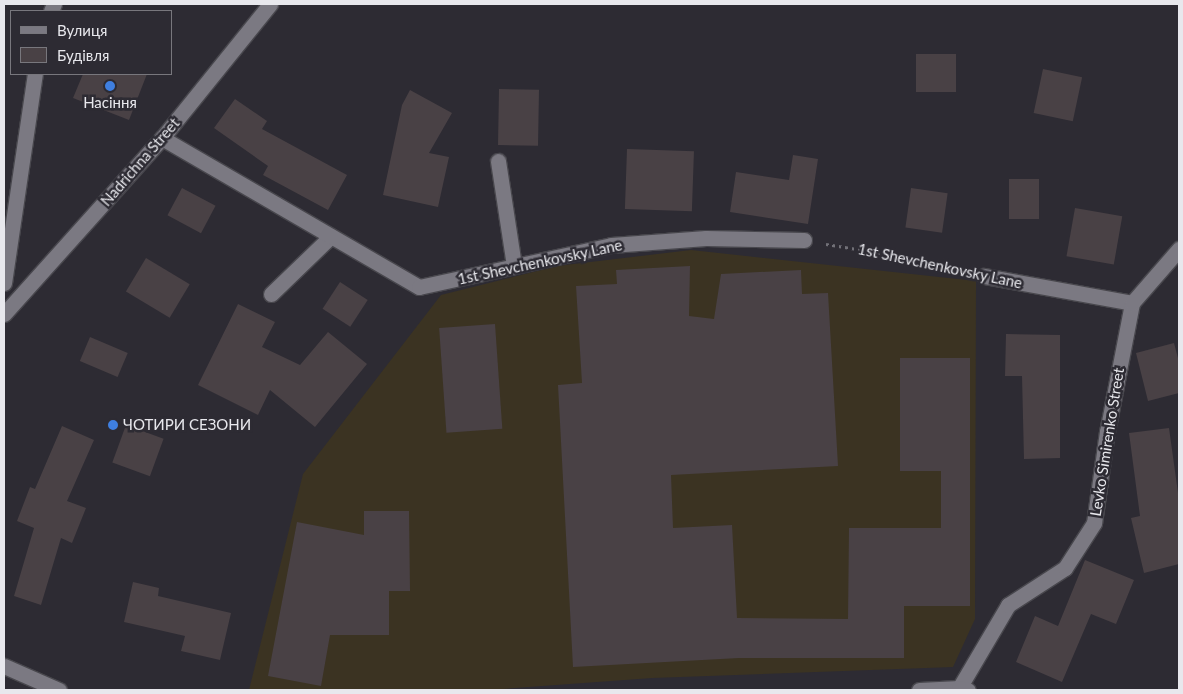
<!DOCTYPE html>
<html>
<head>
<meta charset="utf-8">
<style>
	body { margin:0 }
	#map { position:relative; width:1183px; height:694px; overflow:hidden; background:#2d2b33; font-family:Lato,sans-serif }
	div>[style] { position:absolute }
	.industrial>* { inset:0; background:#3b3322 }
	.building>* { inset:0; background:#494145; transform-origin:0 0 }
	.path>* { height:3px; margin-top:-1.5px; transform-origin:0; background:repeating-linear-gradient(90deg,#717077 0 2.5px,transparent 0 6.5px) }
	.roads { filter:drop-shadow(1px 0 #48474d) drop-shadow(-1px 0 #48474d) drop-shadow(0 1px #48474d) drop-shadow(0 -1px #48474d) }
	.service>* { height:15px; margin:-7.5px; padding:0 7.5px; transform-origin:7.5px; border-radius:7.5px; background:#7b7982 }
	.minor>* { height:15px; margin:-7.5px; padding:0 7.5px; transform-origin:7.5px; border-radius:7.5px; background:#7b7982 }
	.tertiary>* { height:15px; margin:-7.5px; padding:0 7.5px; transform-origin:7.5px; border-radius:7.5px; background:#7b7982 }
	.dots>* { width:14px; height:14px; translate:-50% -50%; box-sizing:border-box; border:2px solid #2d2b33; border-radius:50% }
	span { translate:-50% -50%; white-space:nowrap; text-align:center; line-height:1.15; -webkit-text-stroke:5px #2d2b33; paint-order:stroke }
	.poi-label { font-size:15px; color:#e8e8ed }
	.left { translate:0 -50%; text-align:left }
	.street-label { font-size:15px; color:#e8e8ed }
	.frame { position:absolute; inset:0; border:5px solid #e8e8ed; pointer-events:none }
	.legend { position:absolute; left:10px; top:10px; width:162px; height:65px; box-sizing:border-box; background:#2d2b33; border:1px solid #78777d; margin:0; padding:6px 9px; list-style:none; font-size:15px; color:#e8e8ed }
	.legend li { display:flex; align-items:center; gap:10px; height:25px }
	.legend b { width:25px; border:1px solid #78777d }
</style>
</head>
<body>
<div id="map">
	<div class="industrial">
		<i style="clip-path:polygon(691px 250px,976px 281px,975px 619px,953px 667px,652px 678px,488px 690px,249px 690px,303px 474px,441px 295px,557px 266px)"></i>
	</div>
	<div class="building">
		<i style="left:916px;top:54px;width:40px;height:38px"></i>
		<i style="left:1043px;top:69px;width:40px;height:45px;rotate:12deg"></i>
		<i style="clip-path:polygon(83px 74px,147px 74px,129px 120px,73px 98px)"></i>
		<i style="left:499px;top:89px;width:40px;height:56px;rotate:1deg"></i>
		<i style="clip-path:polygon(410px 90px,452px 113px,429px 153px,449px 157px,438px 207px,383px 195px,402px 105px)"></i>
		<i style="clip-path:polygon(235px 99px,267px 121px,262px 129px,347px 175px,328px 210px,263px 175px,268px 166px,214px 128px)"></i>
		<i style="left:627px;top:149px;width:67px;height:60px;rotate:2deg"></i>
		<i style="clip-path:polygon(793px 155px,818px 159px,808px 224px,730px 212px,736px 172px,789px 180px)"></i>
		<i style="left:1009px;top:179px;width:30px;height:40px"></i>
		<i style="left:182px;top:188px;width:38px;height:31px;rotate:28deg"></i>
		<i style="left:911px;top:188px;width:37px;height:40px;rotate:8deg"></i>
		<i style="left:1075px;top:208px;width:48px;height:49px;rotate:10deg"></i>
		<i style="left:146px;top:258px;width:51px;height:39px;rotate:31deg"></i>
		<i style="clip-path:polygon(690px 266px,689px 316px,714px 319px,721px 274px,801px 270px,802px 294px,828px 293px,838px 466px,671px 475px,673px 528px,732px 525px,737px 618px,848px 619px,849px 528px,941px 528px,941px 471px,900px 471px,900px 358px,970px 358px,970px 606px,904px 606px,904px 658px,739px 658px,573px 667px,558px 385px,582px 383px,576px 286px,617px 284px,616px 270px)"></i>
		<i style="left:340px;top:282px;width:33px;height:32px;rotate:33deg"></i>
		<i style="clip-path:polygon(238px 304px,275px 322px,262px 347px,300px 365px,328px 332px,367px 364px,315px 427px,270px 390px,258px 415px,198px 385px)"></i>
		<i style="left:495px;top:324px;width:105px;height:56px;rotate:86deg"></i>
		<i style="clip-path:polygon(1006px 334px,1060px 335px,1060px 458px,1024px 459px,1022px 376px,1005px 376px)"></i>
		<i style="left:90px;top:337px;width:41px;height:26px;rotate:23deg"></i>
		<i style="clip-path:polygon(1174px 343px,1179px 362px,1179px 393px,1148px 401px,1136px 353px)"></i>
		<i style="left:126px;top:425px;width:40px;height:40px;rotate:20deg"></i>
		<i style="clip-path:polygon(62px 426px,94px 440px,67px 501px,86px 508px,72px 543px,61px 538px,41px 605px,14px 596px,34px 528px,17px 521px,30px 487px,35px 489px)"></i>
		<i style="clip-path:polygon(1169px 428px,1179px 500px,1179px 564px,1144px 573px,1131px 518px,1140px 516px,1129px 433px)"></i>
		<i style="clip-path:polygon(364px 511px,409px 511px,410px 591px,389px 591px,389px 635px,330px 635px,321px 686px,268px 676px,297px 522px,364px 535px)"></i>
		<i style="clip-path:polygon(1085px 560px,1134px 580px,1116px 624px,1091px 614px,1062px 682px,1016px 662px,1035px 616px,1058px 626px)"></i>
		<i style="clip-path:polygon(133px 582px,159px 588px,158px 596px,231px 613px,220px 660px,181px 651px,185px 636px,124px 622px)"></i>
	</div>
	<div class="path">
		<i style="left:826px;top:244px;width:94px;rotate:9.2deg"></i>
		<i style="left:919px;top:259px;width:47px;rotate:14.9deg"></i>
	</div>
	<div class="roads">
		<div class="service">
			<i style="left:498px;top:161px;width:106px;rotate:81.3deg"></i>
			<i style="left:271px;top:294px;width:83px;rotate:-44deg"></i>
		</div>
		<div class="minor">
			<i style="left:162px;top:138px;width:297px;rotate:30.1deg"></i>
			<i style="left:419px;top:287px;width:197px;rotate:-12.3deg"></i>
			<i style="left:611px;top:245px;width:95px;rotate:-4.2deg"></i>
			<i style="left:706px;top:238px;width:98px;rotate:1.2deg"></i>
			<i style="left:984px;top:276px;width:150px;rotate:10.3deg"></i>
			<i style="left:4px;top:314px;width:237px;rotate:-48.1deg"></i>
			<i style="left:162px;top:138px;width:172px;rotate:-51.1deg"></i>
			<i style="left:958px;top:690px;width:99px;rotate:-59.5deg"></i>
			<i style="left:1008px;top:605px;width:68px;rotate:-33deg"></i>
			<i style="left:1065px;top:568px;width:54px;rotate:-57.2deg"></i>
			<i style="left:1094px;top:523px;width:92px;rotate:-81.9deg"></i>
			<i style="left:1107px;top:432px;width:131px;rotate:-79deg"></i>
			<i style="left:1132px;top:303px;width:72px;rotate:-49deg"></i>
		</div>
		<div class="tertiary">
			<i style="left:51px;top:11px;width:8px;rotate:-67deg"></i>
			<i style="left:4px;top:283px;width:211px;rotate:-81.6deg"></i>
			<i style="left:4px;top:666px;width:60px;rotate:23.6deg"></i>
			<i style="left:919px;top:690px;width:40px;rotate:-2.9deg"></i>
			<i style="left:959px;top:688px;width:9px;rotate:13deg"></i>
		</div>
	</div>
	<div class="dots">
		<i style="left:110px;top:86px;background:#3f7fe0"></i>
		<i style="left:113px;top:425px;background:#3f7fe0"></i>
	</div>
	<div class="poi-label">
		<span style="left:110px;top:103px">Насіння</span>
		<span class="left" style="left:123px;top:425px">ЧОТИРИ СЕЗОНИ</span>
	</div>
	<div class="street-label">
		<span style="left:140px;top:162px;rotate:-49deg">Nadrichna Street</span>
		<span style="left:540px;top:262px;rotate:-12deg">1st Shevchenkovsky Lane</span>
		<span style="left:940px;top:266px;rotate:12deg">1st Shevchenkovsky Lane</span>
		<span style="left:1107px;top:442px;rotate:-81deg">Levko Simirenko Street</span>
	</div>
	<div class="frame"></div>
	<ul class="legend">
	<li><b style="height:6px;background:#7b7982"></b>Вулиця</li>
	<li><b style="height:14px;background:#494145"></b>Будівля</li>
	</ul>
</div>
</body>
</html>
